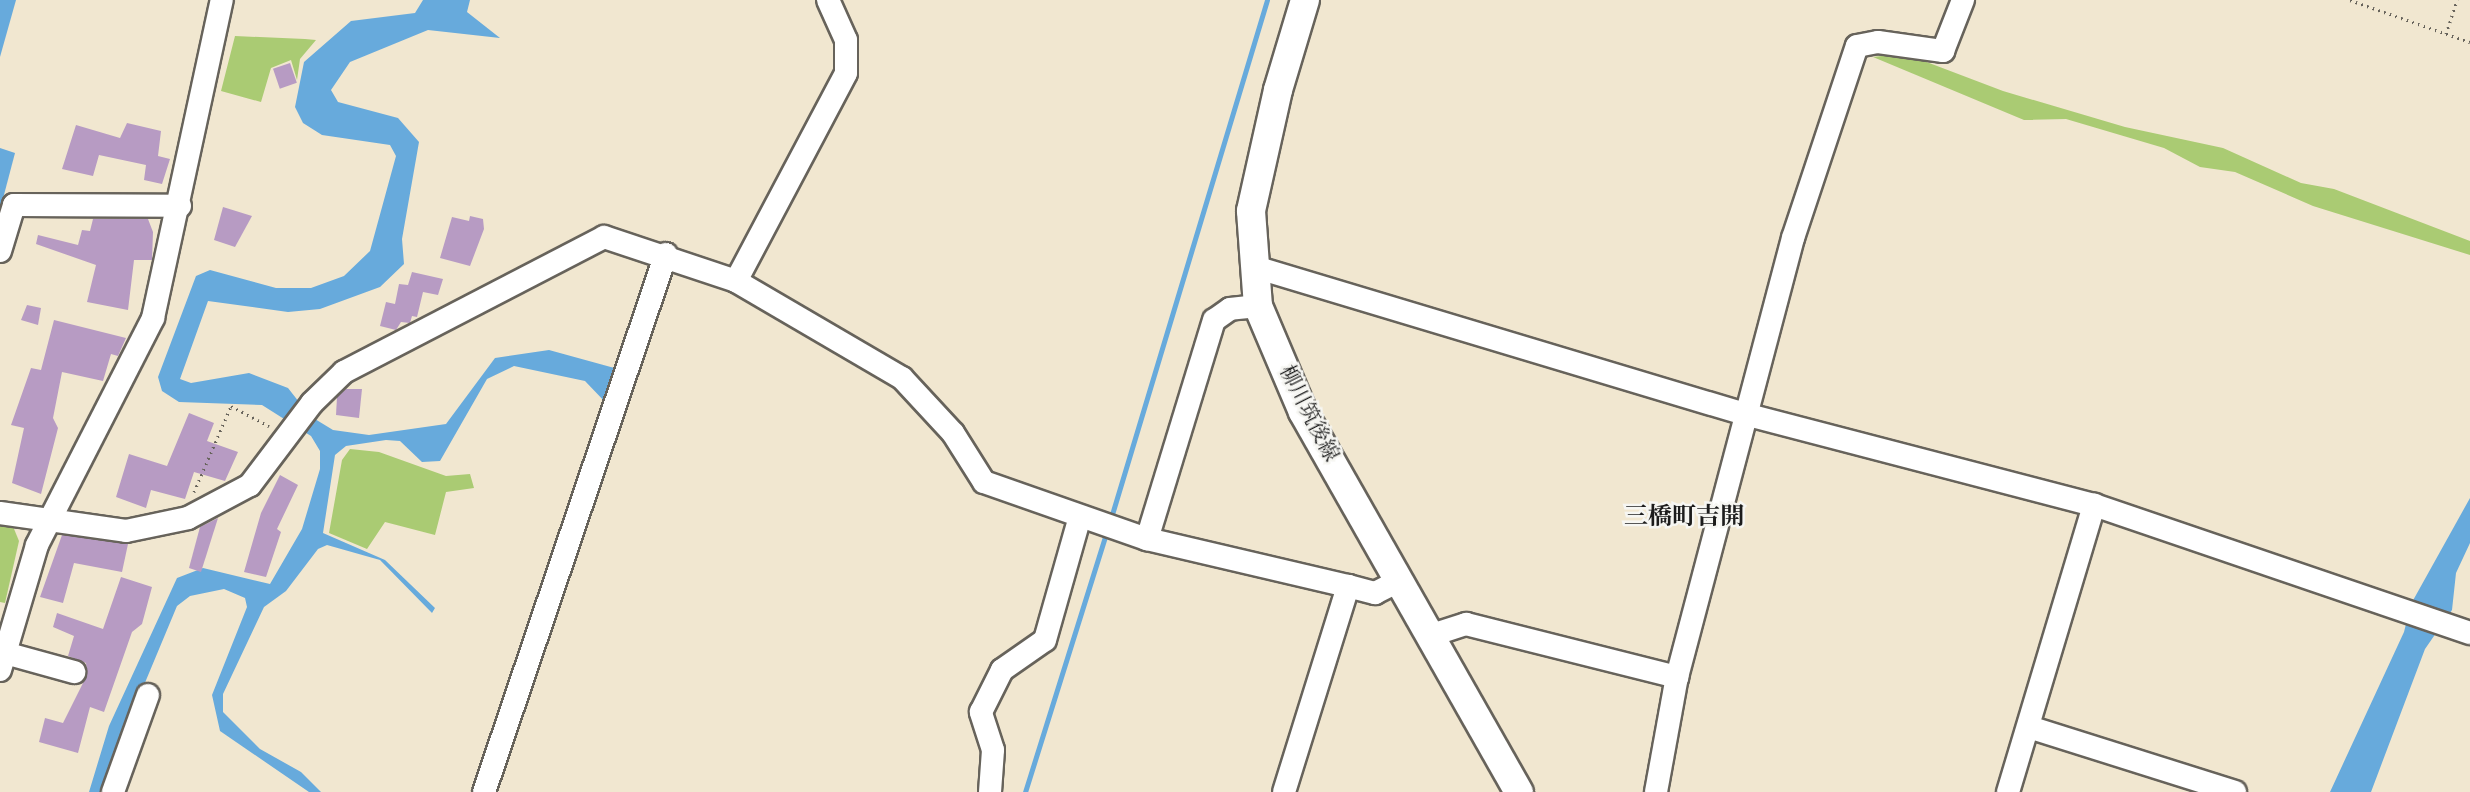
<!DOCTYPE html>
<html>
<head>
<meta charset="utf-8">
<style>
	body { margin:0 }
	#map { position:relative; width:2470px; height:792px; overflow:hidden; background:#f1e7d0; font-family:"IM FELL English","Noto Serif JP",serif }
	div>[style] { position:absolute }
	.green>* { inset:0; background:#aacb73 }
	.water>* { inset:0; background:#67aadc }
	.stream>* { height:5px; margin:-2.5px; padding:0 2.5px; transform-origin:2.5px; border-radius:2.5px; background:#67aadc }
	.building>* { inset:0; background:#b79bc3; transform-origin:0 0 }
	.path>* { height:3px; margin-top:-1.5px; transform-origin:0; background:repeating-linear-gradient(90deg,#67635b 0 1.5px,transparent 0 6px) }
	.roads { filter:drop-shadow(2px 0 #67635b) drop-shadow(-2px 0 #67635b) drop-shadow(0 2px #67635b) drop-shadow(0 -2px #67635b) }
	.minor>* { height:22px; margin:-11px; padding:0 11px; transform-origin:11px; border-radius:11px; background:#fff }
	.major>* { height:28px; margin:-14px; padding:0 14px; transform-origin:14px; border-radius:14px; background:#fff }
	span { translate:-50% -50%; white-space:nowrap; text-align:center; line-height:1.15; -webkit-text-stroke:5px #f6f6f2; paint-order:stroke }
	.street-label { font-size:21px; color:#1c1c1c }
	.quarter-label { font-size:24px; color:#1c1c1c; font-weight:700 }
</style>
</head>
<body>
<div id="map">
	<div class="green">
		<i style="clip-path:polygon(235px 36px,305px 39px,316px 40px,300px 59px,297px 80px,291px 60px,271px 68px,261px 102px,221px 91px)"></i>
		<i style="clip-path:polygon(1890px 55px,1916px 58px,2003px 91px,2125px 127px,2223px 148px,2301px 183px,2334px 189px,2470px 241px,2470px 255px,2313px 206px,2235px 172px,2200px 167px,2164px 148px,2066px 119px,2024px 120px,1873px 57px)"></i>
		<i style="clip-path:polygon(350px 449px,379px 452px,446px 476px,470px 474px,474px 488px,446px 492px,435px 535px,385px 522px,367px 549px,329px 533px,342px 460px)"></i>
		<i style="clip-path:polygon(0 522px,12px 524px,19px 541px,5px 603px,0 602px)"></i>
	</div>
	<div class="water">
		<i style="clip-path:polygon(0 0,16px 0,0 57px)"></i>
		<i style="clip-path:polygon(423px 0,470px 0,467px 12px,500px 38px,428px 30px,350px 62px,331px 90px,338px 102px,398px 118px,419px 142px,402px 239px,404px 264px,380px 287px,320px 309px,288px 312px,208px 301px,180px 379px,191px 383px,249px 373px,288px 388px,310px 416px,333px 430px,369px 435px,446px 424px,495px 358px,549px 350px,618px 369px,608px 405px,585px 381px,514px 366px,487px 379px,440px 461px,422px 462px,400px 441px,386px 440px,346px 446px,335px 455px,323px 533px,385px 560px,435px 608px,432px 613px,380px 560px,327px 545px,318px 549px,286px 591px,264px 607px,223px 694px,223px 712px,260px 749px,301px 772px,321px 792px,309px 792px,220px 731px,212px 695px,247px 607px,245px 598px,224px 589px,190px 596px,177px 606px,129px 721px,106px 792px,89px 792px,109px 726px,177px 578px,203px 568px,270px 584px,302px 529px,320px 469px,320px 451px,311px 436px,262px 405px,179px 402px,162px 391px,158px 377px,196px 276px,210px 270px,276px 288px,311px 288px,344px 276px,370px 251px,396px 156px,390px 145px,322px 135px,303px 123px,295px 107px,304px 62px,351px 21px,415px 13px)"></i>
		<i style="clip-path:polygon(0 148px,15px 153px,0 210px)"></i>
		<i style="clip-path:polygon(2470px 498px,2470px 543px,2456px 573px,2452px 610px,2425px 649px,2371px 792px,2330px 792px,2404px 632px,2411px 604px)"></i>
	</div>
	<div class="stream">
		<i style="left:1110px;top:521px;width:544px;rotate:-73.23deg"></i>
		<i style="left:1025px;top:792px;width:275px;rotate:-72.6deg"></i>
	</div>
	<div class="building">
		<i style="left:290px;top:63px;width:21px;height:18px;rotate:71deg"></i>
		<i style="clip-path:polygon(127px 123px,161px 131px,158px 156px,170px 159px,162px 184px,144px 180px,146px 165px,99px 155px,93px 176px,62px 169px,76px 125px,120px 138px)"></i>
		<i style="clip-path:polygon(223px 207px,252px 216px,235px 247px,214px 240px)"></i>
		<i style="clip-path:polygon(470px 216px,483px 219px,484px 229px,470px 266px,440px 258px,452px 217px,469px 221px)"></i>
		<i style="clip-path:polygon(93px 219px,148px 219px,153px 232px,152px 260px,134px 260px,128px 310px,87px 302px,96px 265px,36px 244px,38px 235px,78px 245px,82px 230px,90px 231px)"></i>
		<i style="clip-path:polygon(412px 272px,443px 279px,438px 295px,423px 292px,417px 317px,412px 316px,410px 323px,401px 322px,396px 330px,380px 326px,386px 302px,395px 304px,399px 284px,408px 285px)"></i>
		<i style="clip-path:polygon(27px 305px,41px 308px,38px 325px,21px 320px)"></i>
		<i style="clip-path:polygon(54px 320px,126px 338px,118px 356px,111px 354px,103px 381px,62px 372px,53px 418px,58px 428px,41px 494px,12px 483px,24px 428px,11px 425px,31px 368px,41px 370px)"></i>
		<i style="clip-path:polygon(346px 389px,362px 389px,359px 418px,336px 415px,337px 397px)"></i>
		<i style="clip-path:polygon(189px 413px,214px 423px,207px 441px,238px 452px,225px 481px,194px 472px,185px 499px,151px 490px,146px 508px,116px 497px,129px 454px,167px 466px)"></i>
		<i style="clip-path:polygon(280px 475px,298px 485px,277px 529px,281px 532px,266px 577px,244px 572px,261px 513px)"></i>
		<i style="clip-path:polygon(218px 518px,201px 572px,189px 568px,200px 527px)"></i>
		<i style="clip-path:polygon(62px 535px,128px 544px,122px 572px,74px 563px,63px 603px,40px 597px)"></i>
		<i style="clip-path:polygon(121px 577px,152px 587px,142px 624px,132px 632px,104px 712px,90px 707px,78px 753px,39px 742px,45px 718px,63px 723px,87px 675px,86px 663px,68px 656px,74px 636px,53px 627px,57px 613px,103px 629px)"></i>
	</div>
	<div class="path">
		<i style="left:2350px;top:0;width:127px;rotate:19.3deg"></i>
		<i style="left:2446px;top:34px;width:36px;rotate:-72deg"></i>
		<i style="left:194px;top:492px;width:94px;rotate:-66.7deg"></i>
		<i style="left:231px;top:406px;width:43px;rotate:27.8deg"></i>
	</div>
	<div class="roads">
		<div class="minor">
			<i style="left:0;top:251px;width:48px;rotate:-73.1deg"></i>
			<i style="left:14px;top:205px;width:166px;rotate:0.3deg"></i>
			<i style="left:1255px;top:267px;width:515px;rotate:16.71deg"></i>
			<i style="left:1748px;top:415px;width:358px;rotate:14.6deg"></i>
			<i style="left:2094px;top:505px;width:397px;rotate:18.8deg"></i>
			<i style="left:736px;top:281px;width:235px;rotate:-62.1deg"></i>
			<i style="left:846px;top:73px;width:33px;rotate:-90deg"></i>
			<i style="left:846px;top:40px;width:44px;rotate:-114.2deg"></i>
			<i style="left:1258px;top:306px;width:28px;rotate:174deg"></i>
			<i style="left:1230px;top:309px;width:19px;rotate:145deg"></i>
			<i style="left:1214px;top:320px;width:229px;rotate:107deg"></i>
			<i style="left:1147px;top:539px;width:206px;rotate:13.2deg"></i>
			<i style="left:0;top:513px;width:127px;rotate:8.1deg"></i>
			<i style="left:126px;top:531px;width:63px;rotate:-11.8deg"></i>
			<i style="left:188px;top:518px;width:70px;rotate:-28deg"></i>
			<i style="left:250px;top:485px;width:103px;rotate:-52.9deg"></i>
			<i style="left:312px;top:403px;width:45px;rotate:-44.1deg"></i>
			<i style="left:344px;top:372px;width:293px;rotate:-27.4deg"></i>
			<i style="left:604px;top:237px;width:139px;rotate:18.4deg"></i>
			<i style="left:736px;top:281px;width:192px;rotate:30.3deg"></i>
			<i style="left:902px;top:378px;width:75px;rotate:47.2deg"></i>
			<i style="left:953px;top:433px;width:58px;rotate:57.7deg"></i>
			<i style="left:984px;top:482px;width:173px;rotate:19.3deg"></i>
			<i style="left:1432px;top:635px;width:36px;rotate:-18deg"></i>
			<i style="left:1466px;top:624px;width:218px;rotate:14.1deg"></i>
			<i style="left:5px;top:653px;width:72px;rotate:15.4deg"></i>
			<i style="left:0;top:670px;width:130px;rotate:-73.5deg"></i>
			<i style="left:37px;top:545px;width:255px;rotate:-62.9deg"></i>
			<i style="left:153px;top:318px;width:325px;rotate:-77.8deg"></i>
			<i style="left:2029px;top:727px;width:216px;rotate:17.5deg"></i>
			<i style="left:113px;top:792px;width:103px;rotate:-70.2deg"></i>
			<i style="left:484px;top:792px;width:568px;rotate:-71.31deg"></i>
			<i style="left:990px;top:792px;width:42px;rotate:-85.9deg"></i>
			<i style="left:993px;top:750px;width:40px;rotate:-108deg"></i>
			<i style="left:981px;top:712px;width:47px;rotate:-63.4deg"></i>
			<i style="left:1002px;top:670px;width:52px;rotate:-34.9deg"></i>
			<i style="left:1045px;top:640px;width:125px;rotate:-74.2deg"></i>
			<i style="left:1284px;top:792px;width:216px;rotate:-72.7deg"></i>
			<i style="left:1348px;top:586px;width:28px;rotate:15deg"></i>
			<i style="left:1375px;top:593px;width:29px;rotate:-27deg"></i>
			<i style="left:1656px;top:792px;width:117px;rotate:-79.7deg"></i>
			<i style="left:1677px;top:677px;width:454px;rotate:-75.2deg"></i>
			<i style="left:1793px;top:238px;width:202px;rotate:-71.6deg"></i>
			<i style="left:1857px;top:46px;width:21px;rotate:-11deg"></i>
			<i style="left:1878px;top:42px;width:66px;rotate:7.9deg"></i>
			<i style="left:1943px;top:51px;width:55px;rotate:-68.6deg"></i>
			<i style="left:2008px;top:792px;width:300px;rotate:-73.3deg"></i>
		</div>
		<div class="major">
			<i style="left:1305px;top:0;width:94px;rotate:106.7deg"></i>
			<i style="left:1278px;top:90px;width:124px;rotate:102.6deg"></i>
			<i style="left:1251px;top:211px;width:95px;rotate:85.8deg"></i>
			<i style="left:1258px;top:306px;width:115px;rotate:67deg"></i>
			<i style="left:1303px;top:412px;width:437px;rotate:60.4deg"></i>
		</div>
	</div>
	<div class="street-label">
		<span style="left:1308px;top:414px;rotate:63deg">柳川筑後線</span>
	</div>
	<div class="quarter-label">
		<span style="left:1684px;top:518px">三橋町吉開</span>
	</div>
</div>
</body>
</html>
